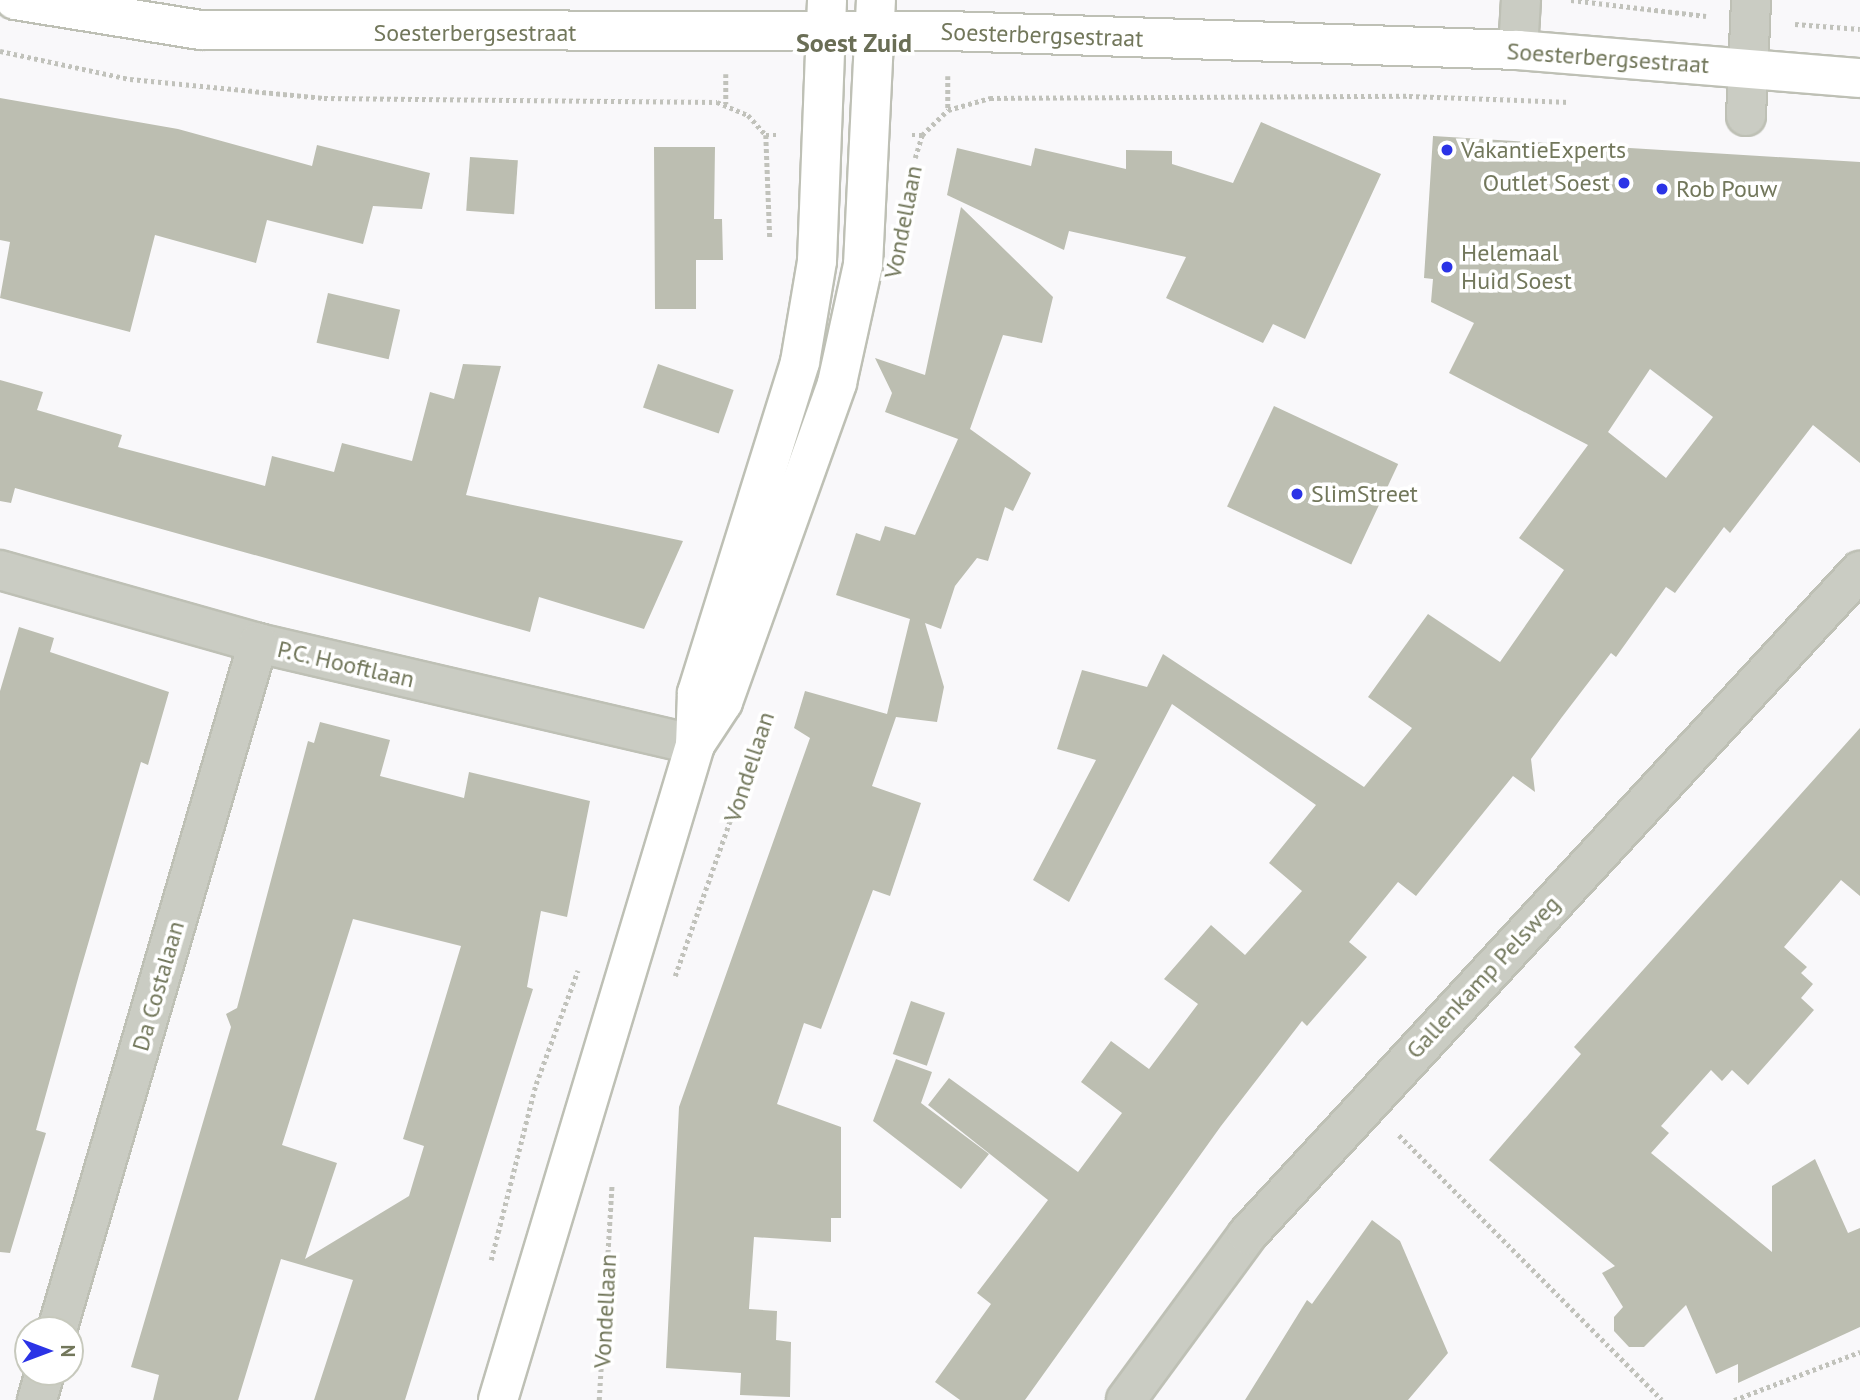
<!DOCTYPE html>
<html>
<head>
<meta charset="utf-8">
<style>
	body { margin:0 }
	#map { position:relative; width:1860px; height:1400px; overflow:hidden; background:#f9f8fa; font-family:"PT Sans",sans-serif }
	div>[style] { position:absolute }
	.building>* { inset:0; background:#bcbeb1; transform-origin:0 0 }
	.path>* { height:4.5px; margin-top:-2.25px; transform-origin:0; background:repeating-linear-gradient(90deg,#c1c2bb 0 3.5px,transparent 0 7px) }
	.roads { filter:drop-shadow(2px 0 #bec0b5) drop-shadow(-2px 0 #bec0b5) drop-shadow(0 2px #bec0b5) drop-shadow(0 -2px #bec0b5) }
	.street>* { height:38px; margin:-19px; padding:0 19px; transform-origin:19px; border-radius:19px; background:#caccc3 }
	.secondary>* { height:38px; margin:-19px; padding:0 19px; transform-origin:19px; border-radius:19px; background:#fff }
	.primary>* { height:38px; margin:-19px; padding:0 19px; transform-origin:19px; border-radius:19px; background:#fff }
	.dots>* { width:19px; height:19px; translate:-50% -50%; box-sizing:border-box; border:4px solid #fff; border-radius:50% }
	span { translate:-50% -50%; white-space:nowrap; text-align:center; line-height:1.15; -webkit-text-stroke:7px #fff; paint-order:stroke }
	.street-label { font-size:24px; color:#72775b }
	.poi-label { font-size:24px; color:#72775b }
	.left { translate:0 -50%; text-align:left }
	.right { translate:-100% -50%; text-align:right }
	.neighbourhood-label { font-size:26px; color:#6a6e56; font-weight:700 }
	.north { position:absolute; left:14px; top:1316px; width:70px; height:70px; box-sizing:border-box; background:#fff; border:2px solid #c7c9bd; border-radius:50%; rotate:90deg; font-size:19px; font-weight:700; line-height:28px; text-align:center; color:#72775b }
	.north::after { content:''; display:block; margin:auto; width:24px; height:32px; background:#2b33e6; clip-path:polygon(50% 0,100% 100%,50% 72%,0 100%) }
</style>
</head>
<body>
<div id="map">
	<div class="building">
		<i style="clip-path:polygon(0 98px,178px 129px,312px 166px,317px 145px,430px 173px,422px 209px,373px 206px,363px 244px,267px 220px,256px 263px,155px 235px,130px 332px,0 298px,10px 242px,0 240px)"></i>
		<i style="clip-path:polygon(1261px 122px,1381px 174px,1305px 339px,1273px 324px,1263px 343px,1166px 298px,1186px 257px,1069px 231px,1064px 250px,947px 195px,957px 148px,1031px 166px,1035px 148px,1126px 169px,1126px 150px,1172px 151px,1172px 164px,1233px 183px)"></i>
		<i style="clip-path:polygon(evenodd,1433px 136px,1860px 162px,1860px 463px,1813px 425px,1730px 533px,1724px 527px,1675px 593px,1666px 587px,1616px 657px,1611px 653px,1562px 717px,1531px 759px,1535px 792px,1513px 776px,1416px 896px,1398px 882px,1349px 942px,1367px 957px,1307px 1026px,1302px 1021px,1221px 1126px,1025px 1400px,960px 1400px,935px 1382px,991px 1304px,977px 1293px,1048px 1200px,928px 1105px,949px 1078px,1078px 1172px,1122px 1113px,1081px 1082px,1111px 1041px,1149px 1069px,1198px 1004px,1164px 979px,1211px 925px,1245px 955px,1302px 891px,1269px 863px,1316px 805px,1172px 704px,1069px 902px,1033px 880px,1096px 760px,1057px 749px,1082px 670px,1147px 687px,1163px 654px,1364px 787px,1412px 728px,1368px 697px,1428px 614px,1500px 662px,1564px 570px,1519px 538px,1588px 445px,1449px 373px,1474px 323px,1431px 302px,1433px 279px,1424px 278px,1433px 136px,1650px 369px,1713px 417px,1666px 478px,1608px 432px,1650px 369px)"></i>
		<i style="clip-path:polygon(654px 147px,715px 147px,714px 219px,722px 219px,723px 260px,696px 260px,696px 309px,655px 309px)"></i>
		<i style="left:470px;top:157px;width:48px;height:54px;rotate:4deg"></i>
		<i style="clip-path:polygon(961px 207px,1053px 297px,1042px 343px,1003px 335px,970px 429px,1031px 473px,1013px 511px,1005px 507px,988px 561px,977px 558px,955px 586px,941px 629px,925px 623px,944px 687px,937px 722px,896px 717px,872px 786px,921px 803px,890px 896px,873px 890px,821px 1029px,804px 1023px,777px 1104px,841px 1127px,841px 1218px,831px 1218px,831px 1242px,754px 1237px,749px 1309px,777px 1311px,776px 1340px,791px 1342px,790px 1397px,740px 1395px,741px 1373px,666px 1368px,679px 1107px,810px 738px,794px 728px,805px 691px,887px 714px,910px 619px,836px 595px,856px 533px,880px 541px,885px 526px,915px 535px,958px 439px,885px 412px,892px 393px,875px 358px,925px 375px)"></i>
		<i style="left:328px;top:293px;width:74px;height:51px;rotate:13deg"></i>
		<i style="clip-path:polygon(463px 364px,501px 366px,466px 495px,683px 541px,644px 629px,539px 597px,530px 632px,15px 488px,11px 503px,0 501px,0 380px,43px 392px,37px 410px,122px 435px,118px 447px,265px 486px,272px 456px,334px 472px,342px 443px,412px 461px,430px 392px,454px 399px)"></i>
		<i style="left:658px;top:364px;width:80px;height:46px;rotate:19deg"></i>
		<i style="left:1274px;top:406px;width:137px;height:111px;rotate:25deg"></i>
		<i style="clip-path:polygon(19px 627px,54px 638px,50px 652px,169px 692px,148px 765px,141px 762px,79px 975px,36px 1130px,46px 1133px,10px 1253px,0 1252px,0 691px)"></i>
		<i style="clip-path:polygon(evenodd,320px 722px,390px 740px,380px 776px,464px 798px,469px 772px,590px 801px,567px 917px,541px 911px,527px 987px,533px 989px,405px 1400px,314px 1400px,353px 1280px,281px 1259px,238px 1400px,153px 1400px,159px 1375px,131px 1367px,231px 1027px,226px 1014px,237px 1008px,308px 741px,314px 743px,320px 722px,353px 919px,461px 946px,403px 1139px,424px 1146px,409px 1196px,305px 1259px,337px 1163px,282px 1145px,353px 919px)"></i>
		<i style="clip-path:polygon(1860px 728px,1860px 896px,1841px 880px,1784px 947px,1807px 967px,1801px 973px,1813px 984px,1801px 998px,1814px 1010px,1748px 1085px,1732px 1070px,1722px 1081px,1711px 1070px,1661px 1126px,1669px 1133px,1651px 1153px,1772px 1252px,1772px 1186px,1815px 1159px,1848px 1233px,1860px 1228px,1860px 1327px,1738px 1383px,1738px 1364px,1716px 1374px,1686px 1305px,1644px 1347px,1629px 1347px,1614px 1331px,1614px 1317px,1623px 1307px,1602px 1273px,1615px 1266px,1489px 1160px,1581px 1054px,1574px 1047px)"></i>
		<i style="left:911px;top:1001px;width:36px;height:56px;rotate:19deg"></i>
		<i style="clip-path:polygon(896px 1059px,932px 1072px,921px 1103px,989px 1154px,961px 1189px,873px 1121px)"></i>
		<i style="clip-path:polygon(1372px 1220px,1400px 1241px,1448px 1353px,1408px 1400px,1245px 1400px,1307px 1300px,1312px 1304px)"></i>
	</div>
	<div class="path">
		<i style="left:1571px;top:0;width:136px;rotate:6.8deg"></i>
		<i style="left:1795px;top:24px;width:65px;rotate:4.4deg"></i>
		<i style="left:0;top:51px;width:133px;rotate:12.2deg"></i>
		<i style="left:130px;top:79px;width:195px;rotate:5.6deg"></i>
		<i style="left:324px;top:98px;width:393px;rotate:0.6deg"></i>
		<i style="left:717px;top:102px;width:34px;rotate:23deg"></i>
		<i style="left:748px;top:115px;width:27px;rotate:48deg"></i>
		<i style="left:766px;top:135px;width:11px"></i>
		<i style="left:726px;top:74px;width:30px;rotate:90deg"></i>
		<i style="left:948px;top:76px;width:34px;rotate:90deg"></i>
		<i style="left:766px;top:135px;width:104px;rotate:87.8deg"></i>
		<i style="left:912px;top:135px;width:10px"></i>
		<i style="left:922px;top:135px;width:36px;rotate:-44deg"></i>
		<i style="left:948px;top:110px;width:44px;rotate:-15.9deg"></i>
		<i style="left:990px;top:98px;width:419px;rotate:-0.3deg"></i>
		<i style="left:1409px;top:96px;width:161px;rotate:2.1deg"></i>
		<i style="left:915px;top:158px;width:24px;rotate:-73deg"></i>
		<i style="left:675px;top:976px;width:267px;rotate:-70.5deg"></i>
		<i style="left:1399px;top:1135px;width:373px;rotate:45.2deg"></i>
		<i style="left:491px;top:1260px;width:182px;rotate:-75.7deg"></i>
		<i style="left:536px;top:1084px;width:121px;rotate:-69.8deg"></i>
		<i style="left:599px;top:1400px;width:216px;rotate:-86.6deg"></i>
		<i style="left:1734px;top:1400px;width:135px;rotate:-20.9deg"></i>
	</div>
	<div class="roads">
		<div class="street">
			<i style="left:1518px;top:50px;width:50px;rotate:-86.6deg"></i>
			<i style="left:1746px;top:116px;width:116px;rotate:-87.5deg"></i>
			<i style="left:0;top:570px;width:268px;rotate:15.8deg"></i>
			<i style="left:258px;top:643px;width:449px;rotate:13.1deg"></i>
			<i style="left:57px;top:1330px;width:716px;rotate:-73.69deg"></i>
			<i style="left:37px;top:1400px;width:29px;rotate:-74deg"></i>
			<i style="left:1126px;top:1400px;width:205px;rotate:-53.7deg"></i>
			<i style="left:1247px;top:1235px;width:904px;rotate:-47.29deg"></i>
		</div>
		<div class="secondary">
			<i style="left:15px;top:0;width:188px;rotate:9.2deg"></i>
			<i style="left:201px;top:30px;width:747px;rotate:0.08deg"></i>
			<i style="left:948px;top:31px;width:570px;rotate:1.91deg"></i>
			<i style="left:1518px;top:50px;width:343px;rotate:4.7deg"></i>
		</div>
		<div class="primary">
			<i style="left:696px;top:743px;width:49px;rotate:-56.6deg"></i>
			<i style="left:723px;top:702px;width:339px;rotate:-70.3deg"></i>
			<i style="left:837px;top:383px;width:121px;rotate:-77.6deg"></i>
			<i style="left:863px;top:265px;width:265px;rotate:-87.2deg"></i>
			<i style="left:498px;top:1400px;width:684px;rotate:-73.26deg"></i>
			<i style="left:695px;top:745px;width:52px;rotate:-87.8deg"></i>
			<i style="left:697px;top:693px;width:347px;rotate:-72.7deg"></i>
			<i style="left:800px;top:362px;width:102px;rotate:-80.4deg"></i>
			<i style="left:817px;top:261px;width:261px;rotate:-87.8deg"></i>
		</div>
	</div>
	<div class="dots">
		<i style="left:1447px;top:150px;background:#2b33e6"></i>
		<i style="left:1624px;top:183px;background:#2b33e6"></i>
		<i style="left:1662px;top:189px;background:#2b33e6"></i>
		<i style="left:1447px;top:267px;background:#2b33e6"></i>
		<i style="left:1297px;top:494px;background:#2b33e6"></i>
	</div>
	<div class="street-label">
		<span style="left:475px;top:33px">Soesterbergsestraat</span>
		<span style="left:1042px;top:35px;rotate:2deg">Soesterbergsestraat</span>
		<span style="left:1608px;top:58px;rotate:4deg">Soesterbergsestraat</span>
		<span style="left:903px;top:222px;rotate:-79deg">Vondellaan</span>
		<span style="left:346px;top:664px;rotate:13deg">P.C. Hooftlaan</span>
		<span style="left:749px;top:767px;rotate:-72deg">Vondellaan</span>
		<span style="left:1483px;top:977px;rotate:-47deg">Gallenkamp Pelsweg</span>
		<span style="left:158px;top:986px;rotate:-74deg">Da Costalaan</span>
		<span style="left:605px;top:1311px;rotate:-87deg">Vondellaan</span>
	</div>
	<div class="poi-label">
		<span class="left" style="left:1461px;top:150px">VakantieExperts</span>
		<span class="right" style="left:1610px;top:183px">Outlet Soest</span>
		<span class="left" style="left:1676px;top:189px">Rob Pouw</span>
		<span class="left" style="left:1461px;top:267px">Helemaal<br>Huid Soest</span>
		<span class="left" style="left:1311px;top:494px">SlimStreet</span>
	</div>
	<div class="neighbourhood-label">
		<span style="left:854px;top:43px">Soest Zuid</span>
	</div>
	<div class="north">N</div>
</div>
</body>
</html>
